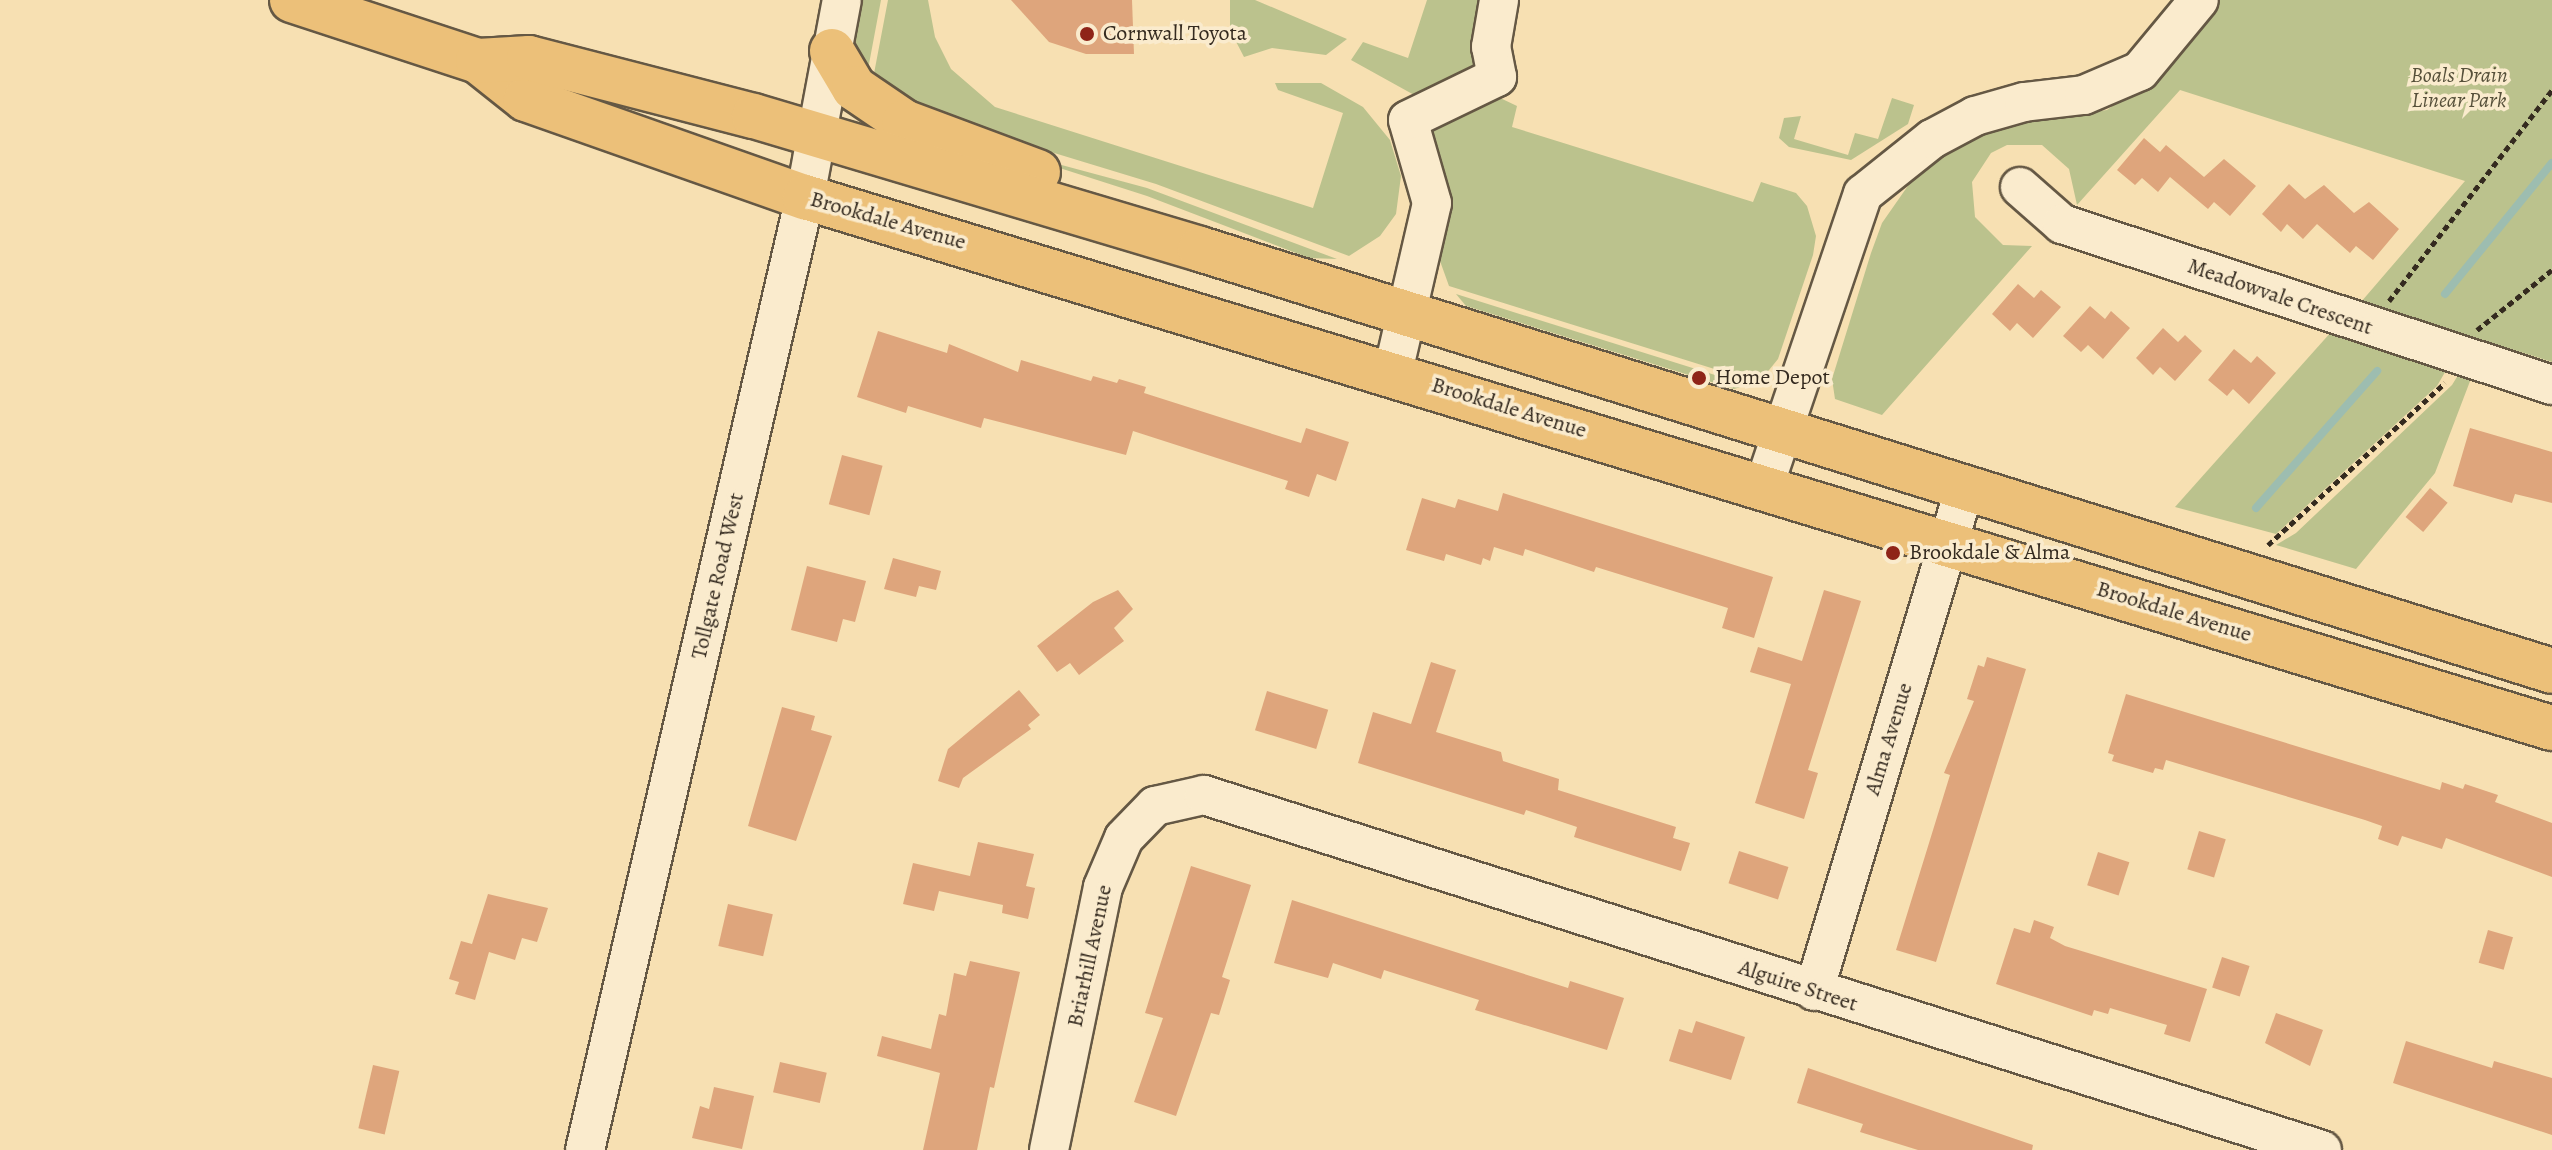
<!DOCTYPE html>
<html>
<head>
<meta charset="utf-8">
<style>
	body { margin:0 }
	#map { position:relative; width:2552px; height:1150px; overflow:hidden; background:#f7e0b2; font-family:Alegreya,serif }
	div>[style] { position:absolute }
	.green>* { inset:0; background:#bbc28d }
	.stream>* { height:8px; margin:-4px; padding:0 4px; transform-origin:4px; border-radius:4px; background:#9dbdb0 }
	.building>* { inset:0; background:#dea57c; transform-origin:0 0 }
	.path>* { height:5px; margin-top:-2.5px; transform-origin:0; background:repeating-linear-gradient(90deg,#342a1f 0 6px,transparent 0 10px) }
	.roads { filter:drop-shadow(2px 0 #655844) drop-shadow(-2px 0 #655844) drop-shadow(0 2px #655844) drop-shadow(0 -2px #655844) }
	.minor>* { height:38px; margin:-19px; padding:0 19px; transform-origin:19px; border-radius:19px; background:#faebcd }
	.major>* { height:44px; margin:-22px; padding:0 22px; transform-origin:22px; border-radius:22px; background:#ecc079 }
	.dots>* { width:22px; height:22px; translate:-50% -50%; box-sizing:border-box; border:4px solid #faebcd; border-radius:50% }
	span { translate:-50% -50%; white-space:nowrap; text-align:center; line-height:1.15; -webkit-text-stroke:7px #faebcd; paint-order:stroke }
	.poi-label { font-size:22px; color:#342a1f }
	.left { translate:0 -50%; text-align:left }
	.park-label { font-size:22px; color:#56503a; font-style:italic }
	.street-label { font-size:22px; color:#342a1f }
</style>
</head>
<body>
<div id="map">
	<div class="green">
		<i style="clip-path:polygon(856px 0,881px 0,866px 80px,856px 58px)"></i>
		<i style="clip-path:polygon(888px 0,928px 0,935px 37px,951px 69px,995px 107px,1313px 208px,1343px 113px,1278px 90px,1275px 83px,1321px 83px,1363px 107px,1390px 140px,1401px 176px,1396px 214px,1380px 236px,1349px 256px,1156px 184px,1028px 145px,872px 84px)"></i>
		<i style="clip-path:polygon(1230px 0,1255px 0,1347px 39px,1326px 55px,1272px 48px,1244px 57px,1230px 30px)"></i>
		<i style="clip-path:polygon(1427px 0,1481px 0,1474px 39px,1477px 54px,1474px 68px,1416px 96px,1351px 60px,1363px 42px,1408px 58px)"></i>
		<i style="clip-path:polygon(2220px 0,2552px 0,2552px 362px,2361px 302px,2465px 181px,2180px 90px,2077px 205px,2069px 169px,2042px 145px,2007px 145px,1991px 153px,1972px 182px,1975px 217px,2003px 245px,2032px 246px,1882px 415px,1835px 399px,1832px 379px,1871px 253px,1882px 223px,1912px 180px,1973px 135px,2010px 123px,2107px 110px,2173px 62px)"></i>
		<i style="clip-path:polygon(1496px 96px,1517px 106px,1512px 127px,1753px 202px,1761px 182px,1796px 193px,1807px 206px,1816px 236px,1813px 255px,1778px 359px,1765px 375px,1756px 382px,1449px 286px,1440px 261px,1448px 189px,1432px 129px)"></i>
		<i style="clip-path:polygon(1892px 98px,1914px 105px,1908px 124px,1851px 160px,1789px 147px,1779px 138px,1784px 118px,1801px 116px,1794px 139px,1848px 155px,1855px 133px,1878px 139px)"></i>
		<i style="clip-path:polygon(991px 146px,1147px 188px,1337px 259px,1309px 258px,1147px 196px)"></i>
		<i style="clip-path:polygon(1456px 294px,1747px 385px,1734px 389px,1466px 306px)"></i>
		<i style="clip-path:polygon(2332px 331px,2448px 367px,2437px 386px,2276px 534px,2175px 507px)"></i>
		<i style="clip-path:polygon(2460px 372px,2472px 376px,2435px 473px,2356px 569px,2276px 545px,2296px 533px,2452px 385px)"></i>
	</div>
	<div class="stream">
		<i style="left:2445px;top:294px;width:169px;rotate:-50.8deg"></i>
		<i style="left:2256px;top:508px;width:183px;rotate:-48.5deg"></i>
	</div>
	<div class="building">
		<i style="clip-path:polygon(1011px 0,1132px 0,1134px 54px,1086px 54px,1049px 42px)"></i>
		<i style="clip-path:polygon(2144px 138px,2160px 152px,2166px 145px,2204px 177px,2224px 159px,2256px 186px,2230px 216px,2214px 202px,2208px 209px,2170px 177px,2158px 192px,2142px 178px,2135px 185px,2117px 170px)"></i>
		<i style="clip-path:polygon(2289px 184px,2305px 199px,2324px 185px,2354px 213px,2369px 202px,2399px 229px,2373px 260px,2356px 246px,2350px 253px,2317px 224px,2303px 239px,2287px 224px,2281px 232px,2262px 214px)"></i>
		<i style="clip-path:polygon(2018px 284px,2034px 298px,2041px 290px,2061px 307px,2033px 338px,2017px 323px,2010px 331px,1992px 314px)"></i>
		<i style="clip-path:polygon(2090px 306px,2105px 319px,2111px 311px,2130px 328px,2103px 359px,2088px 345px,2081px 352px,2063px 336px)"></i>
		<i style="clip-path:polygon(2163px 328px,2178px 342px,2185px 335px,2202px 351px,2175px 381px,2160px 367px,2153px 375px,2136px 358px)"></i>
		<i style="clip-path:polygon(878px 331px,947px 353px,949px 344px,1018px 372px,1021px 360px,1091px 381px,1093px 376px,1117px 383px,1119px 379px,1146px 387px,1144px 393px,1301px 443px,1306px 428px,1349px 442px,1336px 481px,1317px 474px,1309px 497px,1285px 489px,1288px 481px,1133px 431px,1126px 455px,984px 418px,981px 428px,908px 406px,906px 413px,857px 397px)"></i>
		<i style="clip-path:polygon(2234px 349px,2251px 363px,2257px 356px,2276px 373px,2249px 404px,2233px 389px,2227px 396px,2208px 380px)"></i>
		<i style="clip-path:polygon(2470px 428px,2552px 452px,2552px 503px,2515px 494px,2512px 503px,2453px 486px)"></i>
		<i style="left:842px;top:455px;width:42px;height:51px;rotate:15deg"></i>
		<i style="left:2430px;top:488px;width:23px;height:38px;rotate:40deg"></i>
		<i style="clip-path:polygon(1503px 493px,1773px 577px,1754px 638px,1722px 628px,1728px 608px,1596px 567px,1594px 572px,1525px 549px,1523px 556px,1494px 547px,1490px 561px,1483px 558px,1481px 565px,1446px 554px,1444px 561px,1406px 550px,1422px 498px,1455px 508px,1458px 499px,1498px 511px)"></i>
		<i style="clip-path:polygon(893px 558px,941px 571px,936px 590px,919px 586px,916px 597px,884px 589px)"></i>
		<i style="clip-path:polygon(807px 566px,866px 581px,855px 622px,843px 619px,837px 642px,791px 630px)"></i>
		<i style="clip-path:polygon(1118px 590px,1133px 609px,1114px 628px,1124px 641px,1079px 675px,1070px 663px,1057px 672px,1037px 646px,1093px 602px)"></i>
		<i style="clip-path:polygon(1824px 590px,1861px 601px,1808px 770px,1818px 773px,1804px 819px,1755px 803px,1791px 684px,1750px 672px,1758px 647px,1802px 661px)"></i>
		<i style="clip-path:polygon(1987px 657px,2026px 669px,1936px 962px,1896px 950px,1950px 775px,1944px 773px,1974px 701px,1967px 699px,1978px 665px,1984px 667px)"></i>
		<i style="clip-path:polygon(1431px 662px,1456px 670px,1436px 732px,1501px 752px,1503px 761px,1559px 779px,1558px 790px,1676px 827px,1673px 838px,1690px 843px,1681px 871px,1574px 837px,1577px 827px,1526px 810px,1524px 815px,1358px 763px,1373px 712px,1411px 724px)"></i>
		<i style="clip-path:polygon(1019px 690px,1040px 715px,1028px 725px,1031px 729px,963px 778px,959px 788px,938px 781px,948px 749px)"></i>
		<i style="left:1267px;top:691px;width:64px;height:41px;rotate:17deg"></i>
		<i style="clip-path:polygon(2126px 694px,2440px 790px,2442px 782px,2463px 789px,2465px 784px,2498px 795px,2495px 802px,2552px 823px,2552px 877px,2446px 838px,2442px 849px,2402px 836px,2398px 846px,2378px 839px,2382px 826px,2365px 820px,2166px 760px,2163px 770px,2155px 768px,2153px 773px,2112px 761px,2114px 755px,2108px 753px)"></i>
		<i style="clip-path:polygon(782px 707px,815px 716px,811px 730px,832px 736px,796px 841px,748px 826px)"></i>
		<i style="left:2199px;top:831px;width:28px;height:40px;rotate:17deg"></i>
		<i style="clip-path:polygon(978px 842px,1034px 854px,1026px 886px,1035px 888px,1028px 919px,1002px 913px,1003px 905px,939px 891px,934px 911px,903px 904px,913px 863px,970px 876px)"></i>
		<i style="left:1739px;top:851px;width:52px;height:34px;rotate:18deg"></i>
		<i style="left:2098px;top:852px;width:33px;height:35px;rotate:18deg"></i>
		<i style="clip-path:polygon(1191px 866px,1251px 885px,1222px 977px,1230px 980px,1219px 1015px,1211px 1013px,1176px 1116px,1134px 1102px,1163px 1018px,1145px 1013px)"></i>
		<i style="clip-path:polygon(488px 894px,548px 908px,537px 942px,522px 938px,515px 960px,489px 952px,475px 1000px,455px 994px,459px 982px,449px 979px,461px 941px,472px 944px)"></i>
		<i style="clip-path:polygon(1292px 900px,1568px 988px,1570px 981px,1624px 998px,1607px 1050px,1475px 1010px,1479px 1000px,1384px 970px,1381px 979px,1333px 963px,1328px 978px,1274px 963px)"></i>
		<i style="left:728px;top:904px;width:46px;height:43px;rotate:13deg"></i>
		<i style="clip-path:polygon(2034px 920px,2054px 927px,2050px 938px,2065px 946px,2207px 989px,2190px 1042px,2164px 1034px,2167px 1025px,2110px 1008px,2108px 1014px,2094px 1010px,2092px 1016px,1996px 984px,2014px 928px,2030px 933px)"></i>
		<i style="left:2488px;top:930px;width:26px;height:34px;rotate:16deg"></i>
		<i style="left:2222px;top:957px;width:29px;height:32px;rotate:18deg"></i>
		<i style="clip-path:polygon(970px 961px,1020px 972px,994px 1088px,990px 1087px,977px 1150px,923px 1150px,940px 1073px,877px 1056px,882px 1036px,931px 1049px,939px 1014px,946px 1016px,954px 973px,966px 976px)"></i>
		<i style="clip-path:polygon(2276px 1013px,2323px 1030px,2310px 1066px,2265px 1043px)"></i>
		<i style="clip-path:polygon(1696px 1021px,1745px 1037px,1731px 1080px,1669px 1061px,1679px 1029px,1692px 1033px)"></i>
		<i style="clip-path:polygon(2406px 1041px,2492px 1068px,2494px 1061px,2552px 1078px,2552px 1135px,2393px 1083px)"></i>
		<i style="left:780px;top:1062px;width:48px;height:31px;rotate:13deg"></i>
		<i style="left:373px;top:1065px;width:27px;height:65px;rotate:13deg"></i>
		<i style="clip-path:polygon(1808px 1068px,2033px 1145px,2032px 1150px,1918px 1150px,1860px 1132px,1863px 1124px,1797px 1103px)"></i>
		<i style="clip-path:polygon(714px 1087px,754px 1096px,742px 1149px,692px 1138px,700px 1106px,709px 1109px)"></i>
	</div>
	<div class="path">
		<i style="left:2389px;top:301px;width:267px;rotate:-52.3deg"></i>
		<i style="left:2477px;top:330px;width:96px;rotate:-38.7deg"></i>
		<i style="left:2268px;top:545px;width:240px;rotate:-42.5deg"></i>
	</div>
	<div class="roads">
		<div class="minor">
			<i style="left:2020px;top:187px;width:56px;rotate:41.4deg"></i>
			<i style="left:2062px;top:224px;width:516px;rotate:18.19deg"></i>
			<i style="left:1393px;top:372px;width:173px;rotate:-77deg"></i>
			<i style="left:1432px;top:203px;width:86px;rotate:-106.1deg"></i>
			<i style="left:1408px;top:120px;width:99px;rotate:-25.8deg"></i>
			<i style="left:1497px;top:77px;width:31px;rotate:-101deg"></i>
			<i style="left:1491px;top:47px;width:48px;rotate:-80.3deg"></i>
			<i style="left:1764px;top:486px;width:308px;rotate:-71.3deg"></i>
			<i style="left:1863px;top:194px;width:88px;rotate:-38.6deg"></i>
			<i style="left:1932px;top:139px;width:49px;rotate:-28.1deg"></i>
			<i style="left:1975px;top:116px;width:51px;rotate:-15.9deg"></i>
			<i style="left:2024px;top:102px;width:60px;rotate:-6.7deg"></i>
			<i style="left:2084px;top:95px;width:61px;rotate:-23.2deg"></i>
			<i style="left:2140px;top:71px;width:92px;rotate:-50.3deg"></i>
			<i style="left:1814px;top:991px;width:526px;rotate:-73.32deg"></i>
			<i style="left:585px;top:1150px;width:978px;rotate:-77deg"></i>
			<i style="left:805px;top:197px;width:200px;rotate:-79.4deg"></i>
			<i style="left:1049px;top:1150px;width:268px;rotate:-78.4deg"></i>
			<i style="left:1103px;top:887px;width:53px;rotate:-66.8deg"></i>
			<i style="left:1124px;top:838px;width:45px;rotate:-45.9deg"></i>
			<i style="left:1155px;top:806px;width:50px;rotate:-12.7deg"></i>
			<i style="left:1204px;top:795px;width:1173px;rotate:17.62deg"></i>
		</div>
		<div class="major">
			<i style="left:292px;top:0;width:196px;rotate:18.2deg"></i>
			<i style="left:478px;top:61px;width:61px;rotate:38.4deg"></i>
			<i style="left:526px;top:99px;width:296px;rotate:19.4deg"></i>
			<i style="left:805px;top:197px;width:1826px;rotate:16.91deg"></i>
			<i style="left:832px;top:51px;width:43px;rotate:59.3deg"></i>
			<i style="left:854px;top:88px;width:60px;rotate:34.2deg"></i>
			<i style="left:904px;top:122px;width:143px;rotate:20.5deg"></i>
			<i style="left:478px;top:61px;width:51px;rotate:-3.4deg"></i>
			<i style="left:529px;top:58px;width:232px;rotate:14.5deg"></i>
			<i style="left:754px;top:116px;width:465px;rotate:16.6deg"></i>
			<i style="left:1200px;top:249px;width:1416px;rotate:17.33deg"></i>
		</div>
	</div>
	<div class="dots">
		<i style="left:1087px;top:34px;background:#8f2418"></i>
		<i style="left:1699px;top:378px;background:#8f2418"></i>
		<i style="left:1893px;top:553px;background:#8f2418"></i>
	</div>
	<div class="poi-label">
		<span class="left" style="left:1103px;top:34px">Cornwall Toyota</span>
		<span class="left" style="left:1715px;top:378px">Home Depot</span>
		<span class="left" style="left:1909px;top:553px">Brookdale &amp; Alma</span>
	</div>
	<div class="park-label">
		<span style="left:2459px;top:88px">Boals Drain<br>Linear Park</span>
	</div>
	<div class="street-label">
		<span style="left:888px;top:221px;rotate:16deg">Brookdale Avenue</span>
		<span style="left:2280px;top:297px;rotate:19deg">Meadowvale Crescent</span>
		<span style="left:1509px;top:408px;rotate:17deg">Brookdale Avenue</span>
		<span style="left:718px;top:576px;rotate:-77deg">Tollgate Road West</span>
		<span style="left:2174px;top:612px;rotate:17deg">Brookdale Avenue</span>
		<span style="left:1889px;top:739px;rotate:-73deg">Alma Avenue</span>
		<span style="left:1090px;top:956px;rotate:-78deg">Briarhill Avenue</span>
		<span style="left:1798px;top:986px;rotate:18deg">Alguire Street</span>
	</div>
</div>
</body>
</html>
